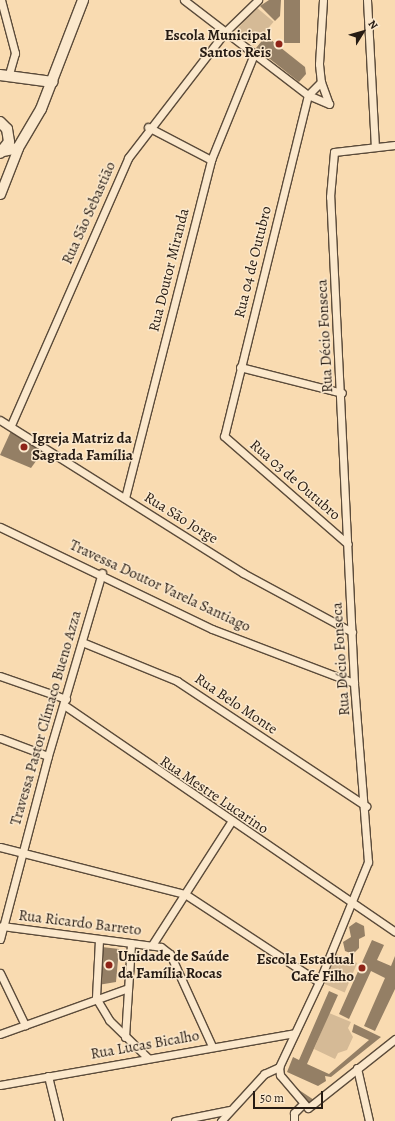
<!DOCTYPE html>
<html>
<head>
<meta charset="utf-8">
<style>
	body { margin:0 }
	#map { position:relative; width:395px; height:1121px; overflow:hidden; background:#f9dbb1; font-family:Alegreya,serif }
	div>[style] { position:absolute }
	.green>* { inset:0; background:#d5ba96; transform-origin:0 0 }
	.building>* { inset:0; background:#947f65; transform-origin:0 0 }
	.roads { filter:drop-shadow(1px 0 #5b4b3a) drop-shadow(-1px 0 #5b4b3a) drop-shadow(0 1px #5b4b3a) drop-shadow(0 -1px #5b4b3a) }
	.minor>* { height:7px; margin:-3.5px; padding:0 3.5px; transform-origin:3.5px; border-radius:3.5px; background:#fbe8cc }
	.tertiary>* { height:9px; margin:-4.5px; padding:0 4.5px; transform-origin:4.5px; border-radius:4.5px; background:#fbe8cc }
	.secondary>* { height:10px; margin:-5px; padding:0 5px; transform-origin:5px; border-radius:5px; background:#fbe8cc }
	.dots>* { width:11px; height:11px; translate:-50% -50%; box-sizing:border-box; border:2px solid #fbe8cc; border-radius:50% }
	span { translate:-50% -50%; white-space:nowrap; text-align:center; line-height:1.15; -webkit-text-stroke:3px #fbe8cc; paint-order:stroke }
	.poi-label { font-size:15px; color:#261b13; font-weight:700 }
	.right { translate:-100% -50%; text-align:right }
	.left { translate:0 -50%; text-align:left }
	.street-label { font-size:15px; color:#261b13 }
	.north { position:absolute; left:343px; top:12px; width:40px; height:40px; -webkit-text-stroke:3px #fbe8cc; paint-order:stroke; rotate:53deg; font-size:11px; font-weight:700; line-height:16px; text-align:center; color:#261b13 }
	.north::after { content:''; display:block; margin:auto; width:14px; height:18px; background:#261b13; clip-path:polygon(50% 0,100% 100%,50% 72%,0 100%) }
	.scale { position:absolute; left:253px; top:1091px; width:70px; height:18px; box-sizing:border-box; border:2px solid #261b13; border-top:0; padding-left:5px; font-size:12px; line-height:14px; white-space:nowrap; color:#261b13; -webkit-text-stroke:3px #fbe8cc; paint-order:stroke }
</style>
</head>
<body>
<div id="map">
	<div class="green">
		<i style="left:256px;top:7px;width:23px;height:31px;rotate:40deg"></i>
		<i style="left:336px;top:954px;width:23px;height:32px;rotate:23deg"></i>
		<i style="clip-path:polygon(329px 1013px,351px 1022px,348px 1028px,353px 1037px,347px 1050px,338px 1053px,335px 1059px,314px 1049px)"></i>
	</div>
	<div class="building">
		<i style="clip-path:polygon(269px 0,281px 0,280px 16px,275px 21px,260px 6px)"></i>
		<i style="left:284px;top:0;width:16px;height:43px"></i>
		<i style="clip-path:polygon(266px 36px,305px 67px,306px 74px,299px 82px,256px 48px)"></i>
		<i style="clip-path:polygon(11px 431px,44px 450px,31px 468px,0 455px)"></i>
		<i style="clip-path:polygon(356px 922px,364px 926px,365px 936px,359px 939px,359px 948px,353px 954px,345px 951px,343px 942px,351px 937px,349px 927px)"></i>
		<i style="clip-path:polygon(372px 940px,384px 945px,377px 960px,391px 966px,395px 956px,395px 989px,375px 1031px,364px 1026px,385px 978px,371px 971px,349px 1019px,339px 1014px)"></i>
		<i style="clip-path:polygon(102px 947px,119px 949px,116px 982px,98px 985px)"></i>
		<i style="clip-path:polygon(329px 991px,338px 995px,307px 1064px,329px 1074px,369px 1040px,352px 1032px,354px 1024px,381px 1037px,331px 1077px,325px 1076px,326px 1081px,318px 1086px,287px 1072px,293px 1057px,299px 1060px)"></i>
		<i style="clip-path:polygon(293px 1086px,314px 1100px,309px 1104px,295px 1095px)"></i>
	</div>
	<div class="roads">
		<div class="minor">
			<i style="left:1px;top:0;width:55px;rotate:75.2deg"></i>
			<i style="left:15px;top:53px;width:22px;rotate:106deg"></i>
			<i style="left:184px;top:0;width:156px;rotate:37.5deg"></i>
			<i style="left:308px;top:95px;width:23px;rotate:23deg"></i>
			<i style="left:323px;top:0;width:64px;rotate:93.6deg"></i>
			<i style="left:319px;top:64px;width:18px;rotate:84deg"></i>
			<i style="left:321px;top:82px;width:23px;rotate:70deg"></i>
			<i style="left:367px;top:0;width:147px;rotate:86.9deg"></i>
			<i style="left:321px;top:82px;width:18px;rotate:135deg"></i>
			<i style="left:308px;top:95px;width:351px;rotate:103.8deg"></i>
			<i style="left:224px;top:436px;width:164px;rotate:41.1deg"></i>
			<i style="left:148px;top:127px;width:71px;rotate:27.6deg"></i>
			<i style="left:240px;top:367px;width:105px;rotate:14.3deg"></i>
			<i style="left:0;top:420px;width:287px;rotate:32.2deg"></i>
			<i style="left:243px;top:573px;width:124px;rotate:28.4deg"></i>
			<i style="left:11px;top:425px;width:292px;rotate:-66.3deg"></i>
			<i style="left:128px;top:158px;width:159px;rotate:-52.4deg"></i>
			<i style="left:225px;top:32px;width:46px;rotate:-44.1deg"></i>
			<i style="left:125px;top:498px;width:349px;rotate:-75.7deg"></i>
			<i style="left:211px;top:160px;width:114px;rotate:-67.9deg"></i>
			<i style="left:0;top:527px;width:235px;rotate:25.7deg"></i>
			<i style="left:212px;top:629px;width:152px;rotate:20.8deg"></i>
			<i style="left:82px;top:642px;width:103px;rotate:22.3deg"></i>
			<i style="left:177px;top:681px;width:227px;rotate:33.5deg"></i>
			<i style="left:0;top:676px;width:70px;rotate:19.2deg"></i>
			<i style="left:64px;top:705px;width:401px;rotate:34.4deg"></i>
			<i style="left:0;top:738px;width:51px;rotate:20.6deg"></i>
			<i style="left:0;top:847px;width:191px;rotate:14.3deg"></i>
			<i style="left:185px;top:894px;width:160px;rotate:33.3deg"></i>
			<i style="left:2px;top:926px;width:160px;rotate:7.5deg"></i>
			<i style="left:161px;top:947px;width:11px;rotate:38deg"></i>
			<i style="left:170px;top:954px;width:101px;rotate:65.5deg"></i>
			<i style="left:0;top:939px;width:189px;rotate:-75.3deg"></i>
			<i style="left:48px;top:756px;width:191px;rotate:-73.6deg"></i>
			<i style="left:99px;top:940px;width:58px;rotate:93deg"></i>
			<i style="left:96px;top:998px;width:26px;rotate:59deg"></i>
			<i style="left:109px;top:1020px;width:54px;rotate:44.3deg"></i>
			<i style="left:152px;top:945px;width:146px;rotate:-57.3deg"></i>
			<i style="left:0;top:973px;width:58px;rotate:64.3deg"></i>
			<i style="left:0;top:1034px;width:134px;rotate:-19.7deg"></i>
			<i style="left:125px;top:1037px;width:94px;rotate:-86.3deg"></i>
			<i style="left:279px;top:1067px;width:8px;rotate:83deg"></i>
			<i style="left:280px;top:1075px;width:43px;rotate:49.7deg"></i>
			<i style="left:308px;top:1108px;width:111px;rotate:-38.4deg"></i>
			<i style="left:357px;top:1068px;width:54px;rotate:77.2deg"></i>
			<i style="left:48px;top:1076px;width:46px;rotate:76.3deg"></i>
			<i style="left:0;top:1085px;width:299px;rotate:-10deg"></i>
			<i style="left:175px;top:1121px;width:56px;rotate:-11.3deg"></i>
			<i style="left:221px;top:1121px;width:64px;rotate:-47.5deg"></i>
			<i style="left:264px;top:1074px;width:17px;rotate:-25deg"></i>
			<i style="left:279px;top:1067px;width:94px;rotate:-64.8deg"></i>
			<i style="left:319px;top:982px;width:130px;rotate:-67.8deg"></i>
			<i style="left:368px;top:862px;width:180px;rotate:-94.5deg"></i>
			<i style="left:354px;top:683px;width:487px;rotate:-92.8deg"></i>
			<i style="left:330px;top:197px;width:45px;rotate:-84.9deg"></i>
			<i style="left:334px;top:152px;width:61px;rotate:-6.5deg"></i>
			<i style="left:294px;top:1121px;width:8px;rotate:-90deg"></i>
			<i style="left:294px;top:1113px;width:13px;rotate:-45deg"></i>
		</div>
		<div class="tertiary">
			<i style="left:0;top:194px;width:49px;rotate:-68.6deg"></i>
		</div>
		<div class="secondary">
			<i style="left:0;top:75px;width:53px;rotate:7.5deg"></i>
			<i style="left:0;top:122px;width:10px;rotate:45deg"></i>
			<i style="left:7px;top:129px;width:13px;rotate:81deg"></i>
			<i style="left:9px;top:142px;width:14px;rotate:129deg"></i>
			<i style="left:3px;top:151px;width:15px;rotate:-11deg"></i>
			<i style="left:18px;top:148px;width:45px;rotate:-59.5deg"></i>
			<i style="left:41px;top:109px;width:117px;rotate:-68.9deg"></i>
		</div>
	</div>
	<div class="dots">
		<i style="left:279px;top:44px;background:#8f2418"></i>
		<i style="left:24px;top:447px;background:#8f2418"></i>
		<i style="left:109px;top:965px;background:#8f2418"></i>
		<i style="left:362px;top:968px;background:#8f2418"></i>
	</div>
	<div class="poi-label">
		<span class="right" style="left:271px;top:44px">Escola Municipal<br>Santos Reis</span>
		<span class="left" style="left:32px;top:447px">Igreja Matriz da<br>Sagrada Família</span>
		<span class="left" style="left:118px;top:965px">Unidade de Saúde<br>da Família Rocas</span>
		<span class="right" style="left:354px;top:968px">Escola Estadual<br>Cafe Filho</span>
	</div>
	<div class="street-label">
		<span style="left:89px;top:213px;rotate:-66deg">Rua São Sebastião</span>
		<span style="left:253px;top:262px;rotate:-76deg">Rua 04 de Outubro</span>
		<span style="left:169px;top:270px;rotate:-76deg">Rua Doutor Miranda</span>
		<span style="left:325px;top:336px;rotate:-93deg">Rua Décio Fonseca</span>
		<span style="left:295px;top:480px;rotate:41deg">Rua 03 de Outubro</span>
		<span style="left:181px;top:518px;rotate:32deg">Rua São Jorge</span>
		<span style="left:160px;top:586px;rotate:25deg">Travessa Doutor Varela Santiago</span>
		<span style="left:341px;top:659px;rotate:-94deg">Rua Décio Fonseca</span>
		<span style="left:236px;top:704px;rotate:34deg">Rua Belo Monte</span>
		<span style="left:46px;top:718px;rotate:-74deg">Travessa Pastor Clímaco Bueno Azza</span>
		<span style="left:214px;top:795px;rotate:34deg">Rua Mestre Lucarino</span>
		<span style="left:80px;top:923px;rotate:7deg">Rua Ricardo Barreto</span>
		<span style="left:145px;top:1045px;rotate:-10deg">Rua Lucas Bicalho</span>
	</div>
	<div class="north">N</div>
	<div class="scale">50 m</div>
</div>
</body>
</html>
